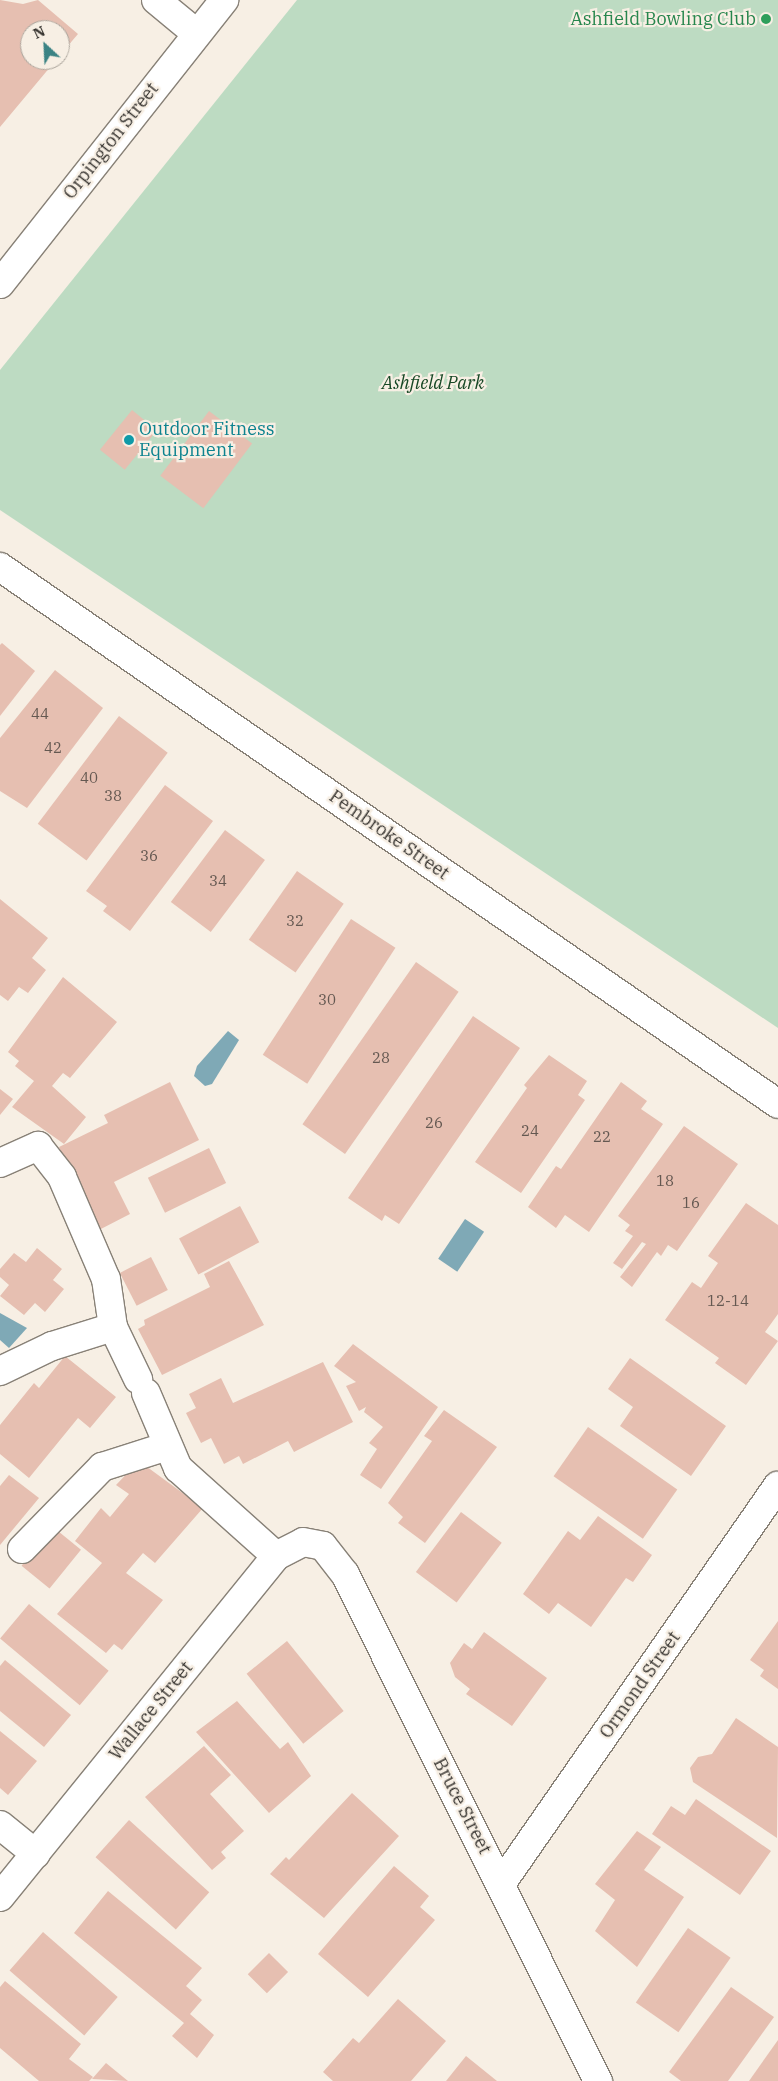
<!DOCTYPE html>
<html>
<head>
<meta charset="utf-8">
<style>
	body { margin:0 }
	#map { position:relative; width:778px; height:2081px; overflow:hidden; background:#f7efe4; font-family:"IBM Plex Serif",serif }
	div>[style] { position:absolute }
	.green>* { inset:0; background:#bddbc2 }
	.water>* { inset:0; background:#7fa9b6; transform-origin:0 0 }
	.building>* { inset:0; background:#e6bfb1; transform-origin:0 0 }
	.roads { filter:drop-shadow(1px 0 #888177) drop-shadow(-1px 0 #888177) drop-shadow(0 1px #888177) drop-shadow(0 -1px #888177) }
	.minor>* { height:28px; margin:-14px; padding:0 14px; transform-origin:14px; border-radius:14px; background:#fff }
	.dots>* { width:14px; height:14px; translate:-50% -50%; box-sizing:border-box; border:2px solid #f7efe4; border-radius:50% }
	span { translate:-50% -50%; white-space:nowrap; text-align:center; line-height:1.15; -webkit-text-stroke:4.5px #f7efe4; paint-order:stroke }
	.number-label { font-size:15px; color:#645851 }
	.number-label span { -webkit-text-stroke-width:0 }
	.leisure-label { font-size:18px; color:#27864d }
	.right { translate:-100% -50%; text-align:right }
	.street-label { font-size:18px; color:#383531 }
	.park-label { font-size:18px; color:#174825; font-style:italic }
	.culture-label { font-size:18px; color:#0d838f }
	.left { translate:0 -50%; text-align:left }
	.north { position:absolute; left:20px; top:20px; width:50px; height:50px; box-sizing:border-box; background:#f7efe4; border:1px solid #aba59c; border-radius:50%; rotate:335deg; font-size:14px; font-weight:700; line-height:20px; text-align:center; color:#383531 }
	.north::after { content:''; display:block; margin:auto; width:18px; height:22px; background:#3b8384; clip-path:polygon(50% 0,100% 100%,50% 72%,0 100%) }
</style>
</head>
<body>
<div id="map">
	<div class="green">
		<i style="clip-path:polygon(297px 0,778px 0,778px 1028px,0 510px,0 370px)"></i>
	</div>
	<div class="water">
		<i style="clip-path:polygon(228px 1031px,239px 1040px,212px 1084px,205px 1086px,194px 1076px,197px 1066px)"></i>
		<i style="left:465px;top:1219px;width:23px;height:48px;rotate:34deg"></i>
		<i style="clip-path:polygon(0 1313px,27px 1328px,9px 1348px,0 1340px)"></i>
	</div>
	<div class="building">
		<i style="clip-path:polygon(0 0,23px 4px,38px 0,78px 34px,60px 55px,60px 30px,30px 30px,30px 60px,56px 60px,0 127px)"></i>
		<i style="left:132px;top:410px;width:32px;height:51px;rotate:39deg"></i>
		<i style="left:209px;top:411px;width:54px;height:81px;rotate:37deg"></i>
		<i style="clip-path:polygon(2px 643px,35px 671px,0 716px,0 645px)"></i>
		<i style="clip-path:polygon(55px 670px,103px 708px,27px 808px,0 791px,0 738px)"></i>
		<i style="left:119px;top:716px;width:61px;height:135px;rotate:37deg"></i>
		<i style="clip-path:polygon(165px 785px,213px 821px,130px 931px,103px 911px,107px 906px,86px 891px)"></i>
		<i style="left:225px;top:830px;width:50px;height:90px;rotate:37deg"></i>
		<i style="left:297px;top:871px;width:57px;height:84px;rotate:35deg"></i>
		<i style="clip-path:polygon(0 899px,48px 938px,32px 958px,46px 970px,28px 993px,19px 987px,8px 1001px,0 995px)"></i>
		<i style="left:351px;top:919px;width:53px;height:162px;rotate:33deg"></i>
		<i style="left:416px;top:962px;width:52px;height:198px;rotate:35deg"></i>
		<i style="clip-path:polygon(63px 977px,117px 1022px,70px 1078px,63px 1073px,52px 1086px,86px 1117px,64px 1144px,12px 1107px,34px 1081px,15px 1066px,19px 1061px,8px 1052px)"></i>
		<i style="clip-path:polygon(473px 1016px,520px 1048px,399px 1224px,385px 1215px,382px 1221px,348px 1198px)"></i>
		<i style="clip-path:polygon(549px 1055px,587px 1081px,578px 1095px,585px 1100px,521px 1193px,475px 1162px,527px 1088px,524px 1085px)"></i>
		<i style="clip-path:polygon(170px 1082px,199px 1140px,114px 1182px,130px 1214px,97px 1231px,59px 1147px,108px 1123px,104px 1115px)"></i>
		<i style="clip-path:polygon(621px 1082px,647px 1101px,641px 1109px,663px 1124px,589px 1232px,565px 1215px,556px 1228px,528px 1207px,556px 1166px,561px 1169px)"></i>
		<i style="clip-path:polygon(0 1089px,13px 1099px,0 1115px)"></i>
		<i style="clip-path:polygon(684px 1126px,738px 1164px,677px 1251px,668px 1245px,661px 1256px,657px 1252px,632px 1287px,620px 1277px,646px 1244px,642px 1242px,622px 1269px,613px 1263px,633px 1236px,625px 1231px,630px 1225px,618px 1216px)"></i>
		<i style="left:209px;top:1148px;width:39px;height:68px;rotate:64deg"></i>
		<i style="clip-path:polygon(746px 1203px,778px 1225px,778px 1314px,765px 1332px,778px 1341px,746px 1385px,715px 1363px,719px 1358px,665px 1320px,692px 1282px,701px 1288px,718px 1263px,708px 1256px)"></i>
		<i style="left:240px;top:1206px;width:41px;height:69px;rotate:62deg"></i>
		<i style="clip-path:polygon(37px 1248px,62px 1269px,53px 1280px,64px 1289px,45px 1312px,35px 1303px,24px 1315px,0 1296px,9px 1285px,0 1277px,0 1269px,14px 1253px,26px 1262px)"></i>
		<i style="left:151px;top:1257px;width:37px;height:35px;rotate:63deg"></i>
		<i style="clip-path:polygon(229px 1261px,264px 1325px,162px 1375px,138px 1329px,145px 1325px,144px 1320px,210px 1287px,204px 1274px)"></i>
		<i style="clip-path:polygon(353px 1344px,438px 1407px,381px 1489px,360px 1475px,377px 1449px,369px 1443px,383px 1427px,364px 1412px,366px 1407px,359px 1411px,346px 1386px,356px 1382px,334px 1366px)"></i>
		<i style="clip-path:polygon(65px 1356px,116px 1397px,90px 1428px,78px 1418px,29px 1478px,0 1454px,0 1425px,34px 1383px,39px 1388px)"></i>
		<i style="clip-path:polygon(630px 1358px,726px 1426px,691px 1476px,620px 1426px,633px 1407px,608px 1389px)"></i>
		<i style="clip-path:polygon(323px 1362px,353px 1422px,294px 1452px,288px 1441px,243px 1464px,239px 1456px,224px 1464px,211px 1438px,201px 1443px,186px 1413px,196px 1408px,189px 1394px,221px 1378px,233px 1403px)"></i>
		<i style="clip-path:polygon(444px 1410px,497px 1447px,425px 1543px,398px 1523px,403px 1517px,388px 1503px,432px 1441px,424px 1436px)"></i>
		<i style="left:588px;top:1427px;width:109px;height:60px;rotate:35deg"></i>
		<i style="clip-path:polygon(139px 1461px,203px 1508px,155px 1563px,143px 1553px,126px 1573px,163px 1600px,122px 1650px,114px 1644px,106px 1653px,57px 1614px,102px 1563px,75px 1541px,101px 1508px,110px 1517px,129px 1494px,116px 1485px)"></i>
		<i style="clip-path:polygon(9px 1475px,39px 1498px,0 1545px,0 1486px)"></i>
		<i style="left:461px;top:1512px;width:51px;height:75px;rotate:37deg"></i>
		<i style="clip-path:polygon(598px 1516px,652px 1555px,633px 1582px,626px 1578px,591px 1627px,558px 1603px,549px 1614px,523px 1594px,568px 1531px,580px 1540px)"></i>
		<i style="left:53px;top:1527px;width:36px;height:50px;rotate:39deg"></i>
		<i style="left:29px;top:1604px;width:104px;height:45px;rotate:40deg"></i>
		<i style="clip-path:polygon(778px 1621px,778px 1689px,760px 1676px,764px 1670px,750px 1660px)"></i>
		<i style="clip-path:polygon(484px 1632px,547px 1678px,512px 1726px,466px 1694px,470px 1689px,455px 1677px,450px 1663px,464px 1643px,472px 1649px)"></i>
		<i style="left:287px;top:1641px;width:90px;height:52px;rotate:51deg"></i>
		<i style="clip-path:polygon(5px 1660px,71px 1715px,44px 1747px,0 1711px,0 1666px)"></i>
		<i style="clip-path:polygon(237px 1701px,280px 1749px,288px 1742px,311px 1776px,269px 1813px,196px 1732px)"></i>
		<i style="clip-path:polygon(736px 1718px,778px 1747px,777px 1838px,693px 1782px,690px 1768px,698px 1757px,712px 1754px)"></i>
		<i style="clip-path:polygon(0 1731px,37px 1761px,8px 1795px,0 1788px)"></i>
		<i style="clip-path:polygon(204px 1746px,231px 1775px,210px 1794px,244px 1831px,221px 1852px,226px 1858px,212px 1870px,145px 1797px)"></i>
		<i style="clip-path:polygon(352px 1793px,399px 1836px,324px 1918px,270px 1874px,286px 1857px,289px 1860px)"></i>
		<i style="clip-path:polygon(696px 1799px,771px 1851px,740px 1895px,652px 1834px,671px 1806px,685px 1815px)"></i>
		<i style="left:129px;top:1820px;width:108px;height:50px;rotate:42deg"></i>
		<i style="clip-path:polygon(637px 1831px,661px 1847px,644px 1870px,684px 1897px,637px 1967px,595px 1931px,615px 1900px,595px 1884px)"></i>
		<i style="clip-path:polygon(394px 1866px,429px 1896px,420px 1907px,435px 1920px,368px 1997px,318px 1954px)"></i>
		<i style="clip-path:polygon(108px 1891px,202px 1968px,186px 1986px,202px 2000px,190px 2014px,214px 2035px,197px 2058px,172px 2036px,184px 2023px,74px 1933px)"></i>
		<i style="left:688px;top:1928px;width:52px;height:91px;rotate:35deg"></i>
		<i style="left:43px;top:1932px;width:99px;height:51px;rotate:41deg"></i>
		<i style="left:269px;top:1953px;width:27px;height:30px;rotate:45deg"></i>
		<i style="clip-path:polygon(5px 1981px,81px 2044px,69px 2059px,93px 2077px,89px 2081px,39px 2081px,0 2048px,0 1987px)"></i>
		<i style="clip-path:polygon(731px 1987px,774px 2017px,728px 2081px,681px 2081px,669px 2072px)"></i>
		<i style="clip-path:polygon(398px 1999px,446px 2041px,411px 2081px,333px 2081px,323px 2072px,353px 2038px,359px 2043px)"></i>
		<i style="clip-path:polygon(778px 2040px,778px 2081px,749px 2081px)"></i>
		<i style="clip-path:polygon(466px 2056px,497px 2081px,446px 2081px)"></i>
		<i style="clip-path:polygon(106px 2063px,128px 2081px,92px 2079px)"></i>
	</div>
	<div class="roads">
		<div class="minor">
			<i style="left:156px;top:0;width:52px;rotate:39.5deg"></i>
			<i style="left:0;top:284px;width:362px;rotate:-51.7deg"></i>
			<i style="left:0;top:567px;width:945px;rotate:34.61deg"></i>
			<i style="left:0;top:1163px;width:42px;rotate:-24.1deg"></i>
			<i style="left:38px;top:1146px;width:39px;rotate:52deg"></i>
			<i style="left:62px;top:1177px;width:111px;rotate:66.7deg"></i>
			<i style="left:106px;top:1279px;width:49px;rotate:81.7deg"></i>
			<i style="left:113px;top:1327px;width:64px;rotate:162.7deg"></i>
			<i style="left:52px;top:1346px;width:58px;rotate:154.3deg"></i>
			<i style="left:113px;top:1327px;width:58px;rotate:64.3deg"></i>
			<i style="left:146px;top:1393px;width:82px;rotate:66.9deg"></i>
			<i style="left:178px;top:1468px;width:132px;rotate:41.9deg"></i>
			<i style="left:22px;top:1549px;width:115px;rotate:-45.7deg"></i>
			<i style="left:102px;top:1467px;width:69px;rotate:-17.7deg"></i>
			<i style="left:0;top:1825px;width:46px;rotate:38.9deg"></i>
			<i style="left:501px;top:1884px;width:485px;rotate:-55.2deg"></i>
			<i style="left:0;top:1897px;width:439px;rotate:-51deg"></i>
			<i style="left:276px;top:1556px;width:30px;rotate:-27deg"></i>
			<i style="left:303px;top:1542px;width:20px;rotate:11deg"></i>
			<i style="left:323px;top:1546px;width:36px;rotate:52deg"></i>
			<i style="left:345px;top:1574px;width:567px;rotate:63.48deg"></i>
		</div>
	</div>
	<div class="dots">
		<i style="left:766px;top:19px;background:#2e9e5b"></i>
		<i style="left:129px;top:440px;background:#0f9aa8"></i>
	</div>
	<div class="number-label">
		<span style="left:40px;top:714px">44</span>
		<span style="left:53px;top:748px">42</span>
		<span style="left:89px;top:778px">40</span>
		<span style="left:113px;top:796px">38</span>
		<span style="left:149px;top:856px">36</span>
		<span style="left:218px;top:881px">34</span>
		<span style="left:295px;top:921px">32</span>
		<span style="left:327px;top:1000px">30</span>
		<span style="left:381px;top:1058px">28</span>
		<span style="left:434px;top:1123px">26</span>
		<span style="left:530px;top:1131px">24</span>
		<span style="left:602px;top:1137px">22</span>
		<span style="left:665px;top:1181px">18</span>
		<span style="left:691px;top:1203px">16</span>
		<span style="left:728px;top:1301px">12-14</span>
	</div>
	<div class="leisure-label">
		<span class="right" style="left:756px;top:19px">Ashfield Bowling Club</span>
	</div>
	<div class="street-label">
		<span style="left:111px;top:141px;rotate:-52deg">Orpington Street</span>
		<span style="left:389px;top:835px;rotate:35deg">Pembroke Street</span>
		<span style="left:640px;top:1685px;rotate:-55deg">Ormond Street</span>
		<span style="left:151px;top:1711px;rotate:-51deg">Wallace Street</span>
		<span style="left:462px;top:1806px;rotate:63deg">Bruce Street</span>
	</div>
	<div class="park-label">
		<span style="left:433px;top:383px">Ashfield Park</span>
	</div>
	<div class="culture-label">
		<span class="left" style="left:139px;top:440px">Outdoor Fitness<br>Equipment</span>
	</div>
	<div class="north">N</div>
</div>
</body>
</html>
